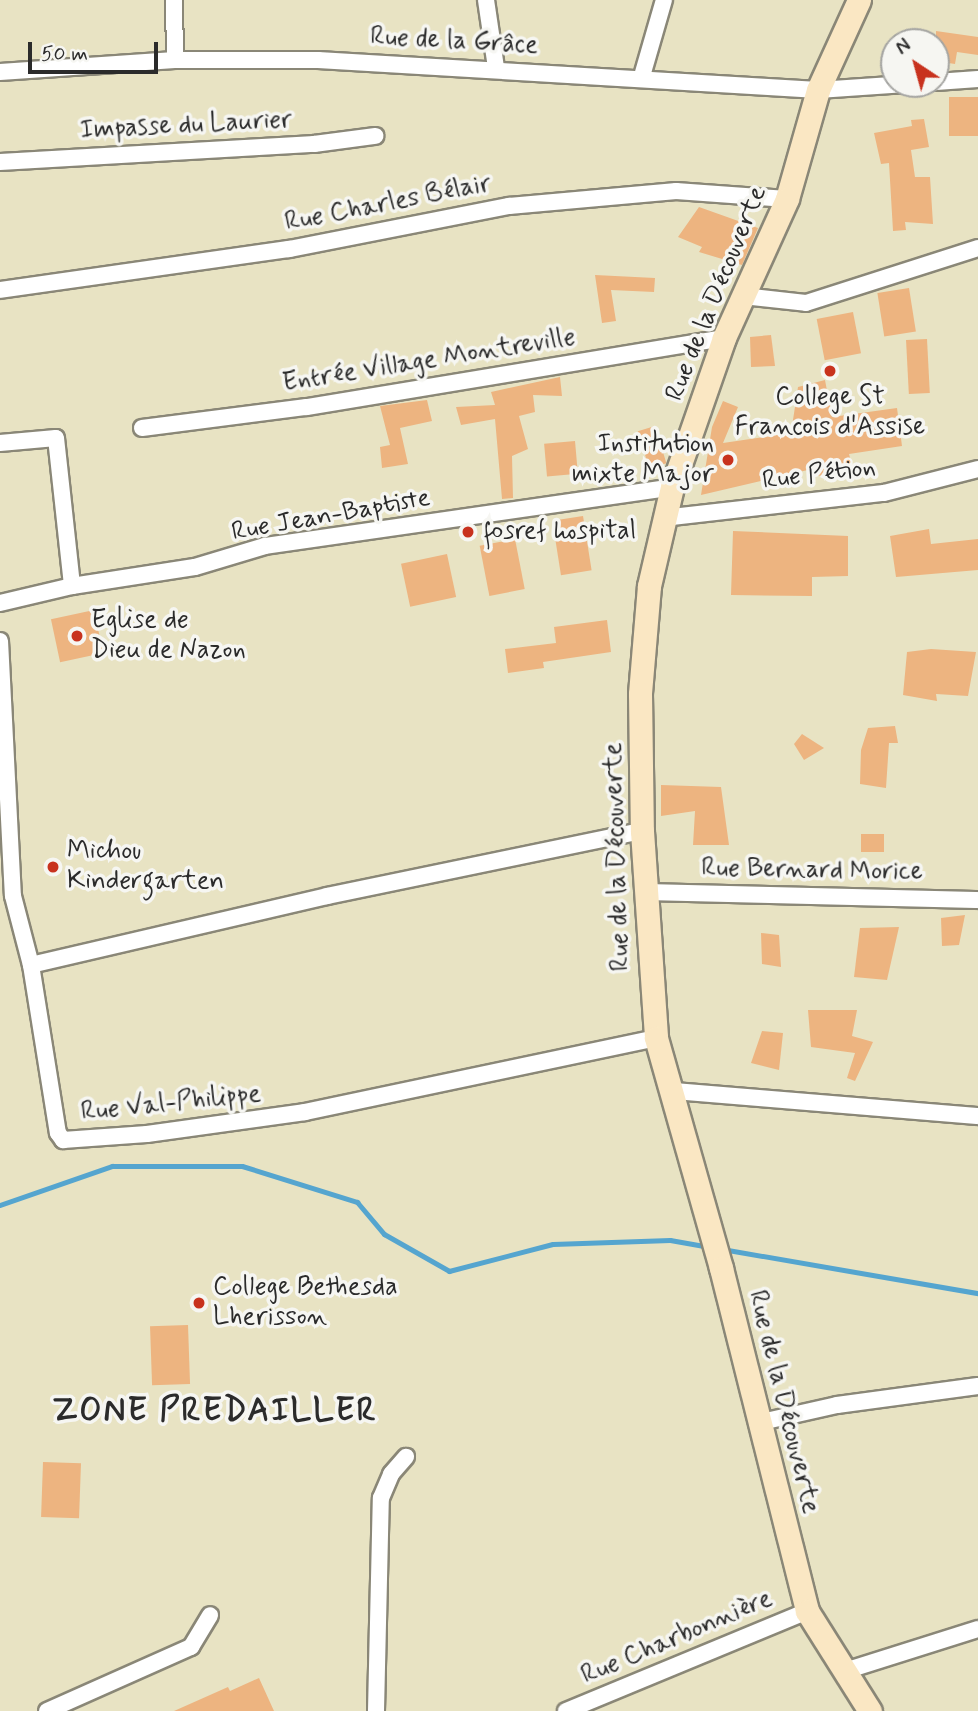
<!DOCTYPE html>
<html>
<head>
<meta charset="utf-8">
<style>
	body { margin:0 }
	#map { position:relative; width:978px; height:1711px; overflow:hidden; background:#e8e3c3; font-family:Mynerve,sans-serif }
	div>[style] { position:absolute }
	.stream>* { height:5px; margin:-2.5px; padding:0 2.5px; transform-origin:2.5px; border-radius:2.5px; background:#55a5cf }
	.building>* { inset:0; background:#edb480; transform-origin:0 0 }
	.roads { filter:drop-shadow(2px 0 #8a8777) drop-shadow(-2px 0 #8a8777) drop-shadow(0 2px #8a8777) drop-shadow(0 -2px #8a8777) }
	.street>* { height:16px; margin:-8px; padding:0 8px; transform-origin:8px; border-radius:8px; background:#fff }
	.secondary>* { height:23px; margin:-11.5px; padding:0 11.5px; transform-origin:11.5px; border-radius:11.5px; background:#fae7c3 }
	.dots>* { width:19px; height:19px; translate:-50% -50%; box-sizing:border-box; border:4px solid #f6f6f2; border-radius:50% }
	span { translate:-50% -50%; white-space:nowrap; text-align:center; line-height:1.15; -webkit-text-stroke:7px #f6f6f2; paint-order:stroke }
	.street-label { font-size:26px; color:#2b2b2b }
	.poi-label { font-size:26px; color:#2b2b2b }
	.right { translate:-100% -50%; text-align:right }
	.left { translate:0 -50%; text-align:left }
	.district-label { font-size:33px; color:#2b2b2b; font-weight:700; letter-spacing:2px }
	.north { position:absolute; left:880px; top:28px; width:70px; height:70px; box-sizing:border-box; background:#f6f6f2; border:2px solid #a5a5a2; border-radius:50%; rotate:324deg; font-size:19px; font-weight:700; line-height:28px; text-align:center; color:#2b2b2b }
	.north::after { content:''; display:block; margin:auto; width:24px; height:32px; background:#c8321e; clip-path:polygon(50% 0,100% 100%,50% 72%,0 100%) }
	.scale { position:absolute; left:28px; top:42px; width:130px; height:32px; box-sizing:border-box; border:4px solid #2b2b2b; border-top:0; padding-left:9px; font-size:21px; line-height:24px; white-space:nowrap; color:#2b2b2b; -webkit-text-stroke:5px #f6f6f2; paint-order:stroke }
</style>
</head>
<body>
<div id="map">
	<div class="stream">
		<i style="left:0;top:1205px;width:119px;rotate:-19.2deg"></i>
		<i style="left:112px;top:1166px;width:130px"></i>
		<i style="left:242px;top:1166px;width:121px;rotate:17.4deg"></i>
		<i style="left:357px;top:1202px;width:42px;rotate:49.8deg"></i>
		<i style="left:384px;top:1234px;width:75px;rotate:29.6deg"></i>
		<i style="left:449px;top:1271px;width:107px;rotate:-14.6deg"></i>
		<i style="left:553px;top:1244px;width:117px;rotate:-2deg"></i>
		<i style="left:670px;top:1240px;width:40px;rotate:10deg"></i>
		<i style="left:722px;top:1249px;width:260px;rotate:9.8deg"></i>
	</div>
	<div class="building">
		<i style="clip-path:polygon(936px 31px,978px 37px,978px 55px,957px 52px,955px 64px,936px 61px)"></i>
		<i style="left:978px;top:97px;width:39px;height:29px;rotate:90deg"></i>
		<i style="clip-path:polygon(924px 119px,929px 147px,911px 150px,915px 177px,930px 177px,933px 224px,905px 222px,906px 230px,893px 231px,889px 163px,881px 164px,874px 133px,912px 126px,911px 120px)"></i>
		<i style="clip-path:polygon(699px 207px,758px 228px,742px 265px,699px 252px,702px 247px,678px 237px)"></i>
		<i style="clip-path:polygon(595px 275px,655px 278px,654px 292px,611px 290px,616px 321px,602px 323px)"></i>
		<i style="left:909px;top:288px;width:44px;height:32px;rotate:81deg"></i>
		<i style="left:853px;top:312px;width:42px;height:37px;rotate:79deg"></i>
		<i style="clip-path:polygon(771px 335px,775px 366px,751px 367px,750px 337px)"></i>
		<i style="left:927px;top:339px;width:54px;height:21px;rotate:87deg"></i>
		<i style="clip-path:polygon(560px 377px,562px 396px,533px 395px,535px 412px,519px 416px,528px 449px,512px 456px,513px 498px,502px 499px,495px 419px,461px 425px,456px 407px,495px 405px,491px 392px)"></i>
		<i style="clip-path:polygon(825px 380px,832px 417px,897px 408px,902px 446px,849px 454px,853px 469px,813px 477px,812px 469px,701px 495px,712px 427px,723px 401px,738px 407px,723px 443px,791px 433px,798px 387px)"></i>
		<i style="clip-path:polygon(427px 400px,432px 421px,400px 428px,408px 464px,382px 468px,380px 447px,390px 445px,380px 406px)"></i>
		<i style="left:655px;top:426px;width:39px;height:18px;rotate:73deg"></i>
		<i style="left:575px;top:441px;width:33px;height:31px;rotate:85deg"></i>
		<i style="left:583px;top:516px;width:55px;height:31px;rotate:81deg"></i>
		<i style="clip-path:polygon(929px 529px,931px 544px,978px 539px,978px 570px,896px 577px,890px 536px)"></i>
		<i style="clip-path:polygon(733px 531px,848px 536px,848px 576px,812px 577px,812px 596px,731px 595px)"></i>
		<i style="left:515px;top:539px;width:51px;height:36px;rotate:79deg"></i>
		<i style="left:447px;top:554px;width:44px;height:47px;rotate:78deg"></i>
		<i style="left:94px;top:610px;width:44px;height:44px;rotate:78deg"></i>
		<i style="clip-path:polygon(607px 620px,611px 652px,543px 662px,544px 668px,508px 673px,505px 649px,556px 643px,554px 627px)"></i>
		<i style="clip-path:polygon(931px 649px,976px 652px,968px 696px,936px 694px,937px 701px,903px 695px,907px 652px)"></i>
		<i style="clip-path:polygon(895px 726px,898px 743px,889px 743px,886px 788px,860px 784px,861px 750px,868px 728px)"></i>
		<i style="clip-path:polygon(802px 734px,824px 748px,804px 760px,794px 744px)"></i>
		<i style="clip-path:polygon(661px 785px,721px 787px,729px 845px,693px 845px,695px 811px,661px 816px)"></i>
		<i style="left:861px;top:834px;width:23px;height:18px"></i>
		<i style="clip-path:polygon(965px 915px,959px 945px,942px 946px,941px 918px)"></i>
		<i style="clip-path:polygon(899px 927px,887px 980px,854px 977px,860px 928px)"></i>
		<i style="clip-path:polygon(761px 933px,779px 935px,781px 967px,762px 964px)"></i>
		<i style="clip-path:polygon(808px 1010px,857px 1010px,852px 1036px,873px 1042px,855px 1081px,847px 1078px,855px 1053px,811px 1047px)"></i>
		<i style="clip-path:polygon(762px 1031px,783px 1033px,779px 1070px,751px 1063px)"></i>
		<i style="left:188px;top:1325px;width:59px;height:38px;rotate:88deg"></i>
		<i style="left:43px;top:1462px;width:38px;height:55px;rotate:2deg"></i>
		<i style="clip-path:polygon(259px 1678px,274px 1711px,174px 1711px,228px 1687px,230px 1691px)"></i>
	</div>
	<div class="roads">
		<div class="street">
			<i style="left:174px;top:0;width:60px;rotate:89deg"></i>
			<i style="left:486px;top:0;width:69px;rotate:81.6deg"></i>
			<i style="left:0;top:72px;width:175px;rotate:-3.9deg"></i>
			<i style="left:175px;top:60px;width:143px"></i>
			<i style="left:318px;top:60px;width:501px;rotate:3.43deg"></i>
			<i style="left:818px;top:90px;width:88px;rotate:-3.9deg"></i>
			<i style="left:642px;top:76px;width:79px;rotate:-73.9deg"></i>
			<i style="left:936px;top:82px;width:42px;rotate:-4.1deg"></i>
			<i style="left:0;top:162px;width:315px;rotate:-3.3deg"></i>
			<i style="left:314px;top:144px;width:62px;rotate:-7.5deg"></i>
			<i style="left:0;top:290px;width:292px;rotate:-8.1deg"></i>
			<i style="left:289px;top:249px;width:224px;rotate:-11.1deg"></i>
			<i style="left:509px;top:206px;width:168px;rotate:-5.1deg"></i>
			<i style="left:676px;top:191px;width:111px;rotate:4.1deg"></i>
			<i style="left:743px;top:296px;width:63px;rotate:6.3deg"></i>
			<i style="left:806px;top:303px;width:181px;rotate:-17.7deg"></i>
			<i style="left:142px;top:428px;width:166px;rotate:-7.3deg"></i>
			<i style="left:307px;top:407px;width:423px;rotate:-9.4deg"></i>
			<i style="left:0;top:443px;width:56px;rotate:-5.1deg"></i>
			<i style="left:56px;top:438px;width:149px;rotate:83.8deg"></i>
			<i style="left:663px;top:518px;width:222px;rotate:-6.5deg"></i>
			<i style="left:884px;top:493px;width:97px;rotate:-14.3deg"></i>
			<i style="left:0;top:603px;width:74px;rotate:-13.3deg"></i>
			<i style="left:72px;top:586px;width:124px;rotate:-8.8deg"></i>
			<i style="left:195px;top:567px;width:73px;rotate:-16.7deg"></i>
			<i style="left:265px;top:546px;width:411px;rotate:-8.2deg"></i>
			<i style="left:0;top:641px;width:255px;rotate:87.1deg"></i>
			<i style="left:13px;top:896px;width:71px;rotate:75.4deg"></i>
			<i style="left:31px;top:965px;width:170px;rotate:80.9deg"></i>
			<i style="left:58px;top:1133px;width:9px;rotate:54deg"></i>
			<i style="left:63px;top:1140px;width:84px;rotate:-4.1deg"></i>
			<i style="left:147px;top:1134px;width:160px;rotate:-7.9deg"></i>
			<i style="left:305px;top:1112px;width:359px;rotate:-11.9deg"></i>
			<i style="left:644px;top:892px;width:334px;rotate:1.4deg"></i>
			<i style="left:31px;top:965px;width:304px;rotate:-13.1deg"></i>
			<i style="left:327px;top:896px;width:322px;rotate:-11.7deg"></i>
			<i style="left:673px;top:1091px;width:306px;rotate:4.7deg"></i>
			<i style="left:757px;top:1423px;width:82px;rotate:-12.7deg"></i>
			<i style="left:837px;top:1405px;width:142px;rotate:-7.7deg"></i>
			<i style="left:848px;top:1670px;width:136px;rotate:-17.5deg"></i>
			<i style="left:47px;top:1711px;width:158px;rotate:-24deg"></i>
			<i style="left:191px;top:1647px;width:37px;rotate:-59deg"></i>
			<i style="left:376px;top:1711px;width:213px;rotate:-88.7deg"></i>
			<i style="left:381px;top:1498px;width:26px;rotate:-67deg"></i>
			<i style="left:391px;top:1474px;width:23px;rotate:-49deg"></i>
			<i style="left:566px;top:1711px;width:261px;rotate:-22.5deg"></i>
		</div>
		<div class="secondary">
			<i style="left:859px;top:0;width:99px;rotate:114.5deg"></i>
			<i style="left:818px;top:90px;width:113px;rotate:105.9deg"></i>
			<i style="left:787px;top:199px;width:153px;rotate:114.4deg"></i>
			<i style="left:724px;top:338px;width:158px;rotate:109.2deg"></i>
			<i style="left:672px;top:487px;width:102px;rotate:103.1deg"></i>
			<i style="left:649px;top:586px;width:108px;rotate:94.8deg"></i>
			<i style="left:640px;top:694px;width:137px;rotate:89.2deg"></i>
			<i style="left:642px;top:831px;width:207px;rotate:86.1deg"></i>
			<i style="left:656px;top:1038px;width:239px;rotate:74.2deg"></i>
			<i style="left:721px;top:1268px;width:354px;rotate:75.9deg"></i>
			<i style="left:807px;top:1611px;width:118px;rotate:57.8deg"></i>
		</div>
	</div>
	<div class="dots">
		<i style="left:830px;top:371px;background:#c8321e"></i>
		<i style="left:728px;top:460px;background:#c8321e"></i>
		<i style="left:468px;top:532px;background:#c8321e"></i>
		<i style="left:77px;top:636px;background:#c8321e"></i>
		<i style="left:53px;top:867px;background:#c8321e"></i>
		<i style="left:199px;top:1303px;background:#c8321e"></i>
	</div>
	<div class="street-label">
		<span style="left:454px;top:42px;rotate:3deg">Rue de la Grâce</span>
		<span style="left:186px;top:126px;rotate:-3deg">Impasse du Laurier</span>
		<span style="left:388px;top:204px;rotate:-11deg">Rue Charles Bélair</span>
		<span style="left:717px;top:294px;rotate:-68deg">Rue de la Découverte</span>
		<span style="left:429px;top:361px;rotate:-9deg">Entrée Village Montreville</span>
		<span style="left:819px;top:475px;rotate:-7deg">Rue Pétion</span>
		<span style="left:331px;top:516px;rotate:-10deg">Rue Jean-Baptiste</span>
		<span style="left:618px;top:857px;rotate:-92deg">Rue de la Découverte</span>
		<span style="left:812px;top:871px;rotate:1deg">Rue Bernard Morice</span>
		<span style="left:171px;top:1104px;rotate:-6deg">Rue Val-Philippe</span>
		<span style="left:783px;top:1402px;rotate:76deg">Rue de la Découverte</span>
		<span style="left:677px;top:1638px;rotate:-23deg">Rue Charbonnière</span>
	</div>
	<div class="poi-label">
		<span style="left:830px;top:413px">College St<br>Francois d'Assise</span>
		<span class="right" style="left:714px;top:460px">Institution<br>mixte Major</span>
		<span class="left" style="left:484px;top:532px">fosref hospital</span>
		<span class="left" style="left:91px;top:636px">Eglise de<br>Dieu de Nazon</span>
		<span class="left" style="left:67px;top:867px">Michou<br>Kindergarten</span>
		<span class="left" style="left:213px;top:1303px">College Bethesda<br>Lherisson</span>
	</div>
	<div class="district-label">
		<span style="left:215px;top:1412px">ZONE PREDAILLER</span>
	</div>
	<div class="north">N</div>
	<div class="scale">50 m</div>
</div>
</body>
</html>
